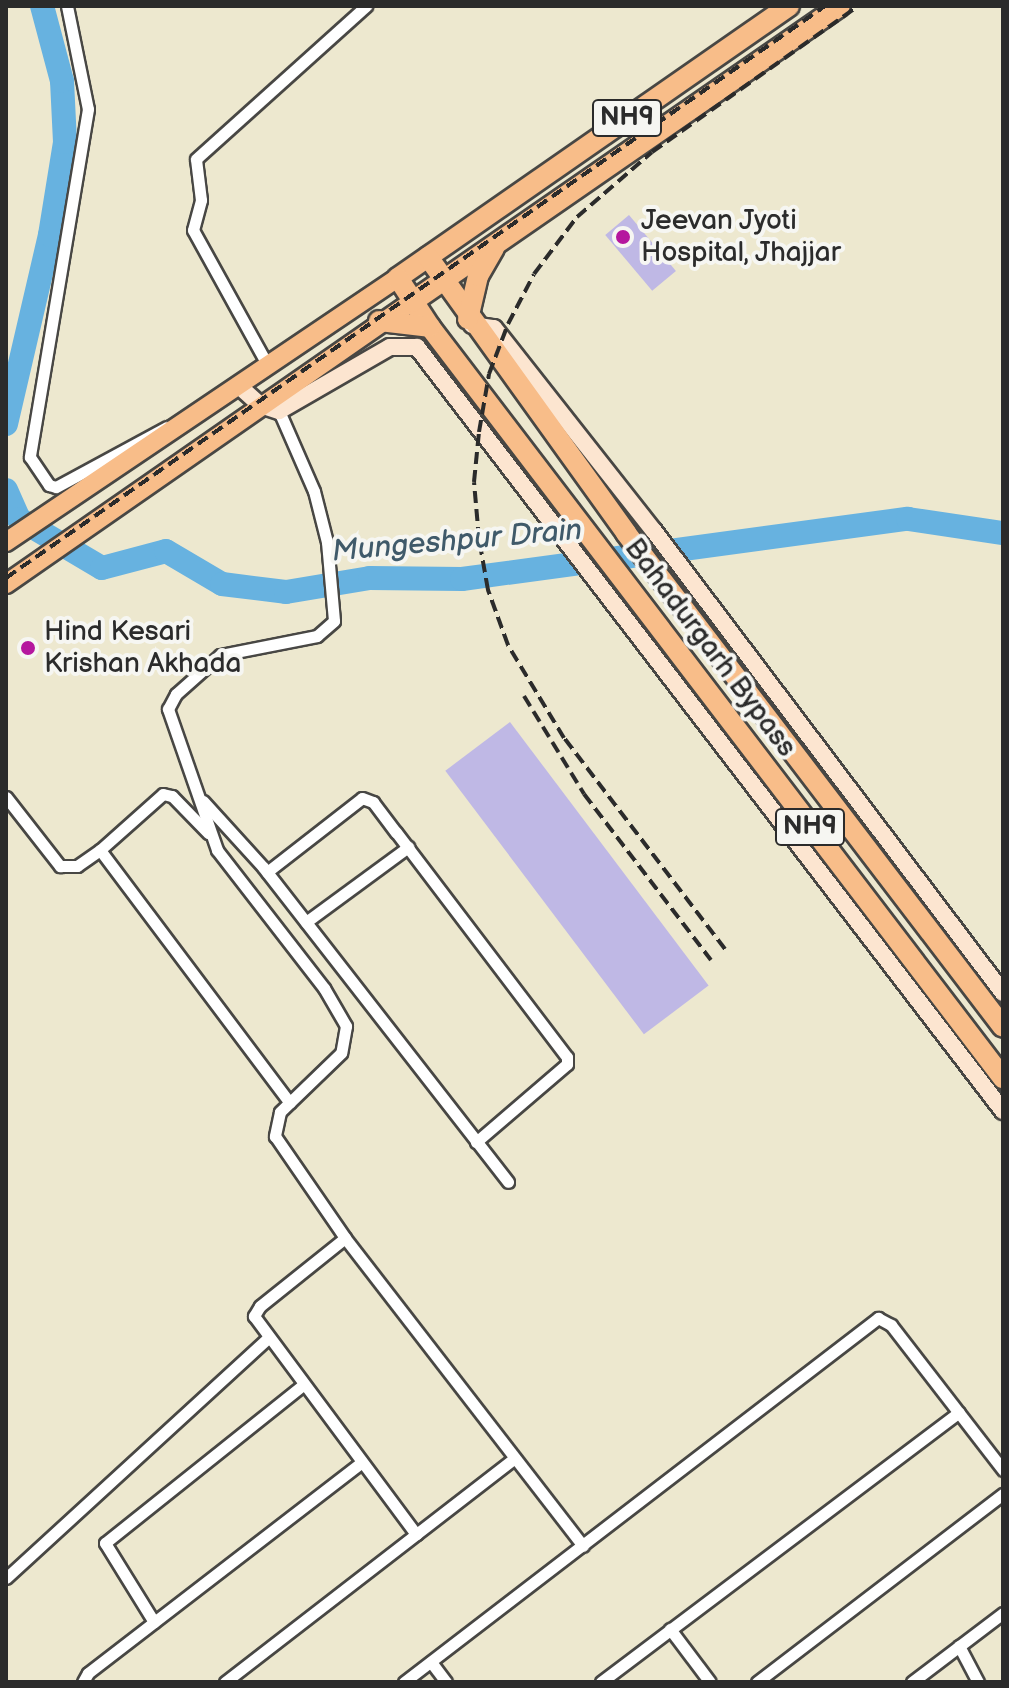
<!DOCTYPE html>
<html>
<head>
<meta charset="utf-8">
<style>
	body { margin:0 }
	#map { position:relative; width:1009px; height:1688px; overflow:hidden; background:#ede8cf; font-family:"Balsamiq Sans",sans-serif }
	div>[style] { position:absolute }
	.river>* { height:24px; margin:-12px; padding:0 12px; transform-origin:12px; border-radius:12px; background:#67b2e0 }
	.building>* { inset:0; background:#bfb8e5; transform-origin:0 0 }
	.roads { filter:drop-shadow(2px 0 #484744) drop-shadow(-2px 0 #484744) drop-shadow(0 2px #484744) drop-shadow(0 -2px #484744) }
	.street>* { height:11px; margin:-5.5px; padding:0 5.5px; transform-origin:5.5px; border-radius:5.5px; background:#fff }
	.secondary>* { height:16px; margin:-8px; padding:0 8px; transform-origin:8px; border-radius:8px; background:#fce5d0 }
	.primary>* { height:18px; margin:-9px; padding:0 9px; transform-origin:9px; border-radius:9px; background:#f8bd89 }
	.highway>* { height:20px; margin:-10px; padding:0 10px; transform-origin:10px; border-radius:10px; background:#f8bd89 }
	.rail>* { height:4px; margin-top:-2px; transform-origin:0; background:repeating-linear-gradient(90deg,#2b2b2b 0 12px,transparent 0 18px) }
	.dots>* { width:22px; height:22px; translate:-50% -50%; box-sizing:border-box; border:4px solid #f6f6f2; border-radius:50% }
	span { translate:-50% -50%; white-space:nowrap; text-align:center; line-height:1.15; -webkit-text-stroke:8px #f6f6f2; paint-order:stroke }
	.shield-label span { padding:2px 6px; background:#f6f6f2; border:2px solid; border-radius:6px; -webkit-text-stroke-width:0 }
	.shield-label { font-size:26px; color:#2b2b2b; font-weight:700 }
	.poi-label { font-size:28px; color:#2b2b2b }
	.left { translate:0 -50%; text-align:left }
	.street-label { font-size:28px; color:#2b2b2b }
	.water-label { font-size:30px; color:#405a6a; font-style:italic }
	.frame { position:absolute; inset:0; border:8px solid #2b2b2b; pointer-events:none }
</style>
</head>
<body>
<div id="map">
	<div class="river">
		<i style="left:6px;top:424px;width:194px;rotate:-76.9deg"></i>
		<i style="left:50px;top:235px;width:94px;rotate:-80.8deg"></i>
		<i style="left:65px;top:142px;width:61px;rotate:-92.8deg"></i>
		<i style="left:62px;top:81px;width:78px;rotate:-104.9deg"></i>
		<i style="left:6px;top:490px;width:32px;rotate:66deg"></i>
		<i style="left:19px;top:519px;width:96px;rotate:30.6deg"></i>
		<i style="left:102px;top:568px;width:66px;rotate:-14.9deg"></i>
		<i style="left:166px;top:551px;width:65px;rotate:30.5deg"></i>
		<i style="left:222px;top:584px;width:64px;rotate:7.1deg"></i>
		<i style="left:286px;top:592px;width:85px;rotate:-9.5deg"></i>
		<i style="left:370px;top:578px;width:92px;rotate:0.6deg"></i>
		<i style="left:462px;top:579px;width:450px;rotate:-7.7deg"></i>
		<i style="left:908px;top:519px;width:96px;rotate:8.4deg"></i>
	</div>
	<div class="building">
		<i style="left:629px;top:215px;width:73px;height:31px;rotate:50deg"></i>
		<i style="left:510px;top:722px;width:330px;height:81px;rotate:53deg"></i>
	</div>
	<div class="roads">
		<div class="street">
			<i style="left:67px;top:6px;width:105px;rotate:78.5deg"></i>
			<i style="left:88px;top:109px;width:353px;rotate:99.5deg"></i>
			<i style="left:30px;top:457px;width:34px;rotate:56deg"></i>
			<i style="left:49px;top:485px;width:7px;rotate:16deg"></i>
			<i style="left:56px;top:487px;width:126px;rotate:-28.4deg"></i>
			<i style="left:267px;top:364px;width:153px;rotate:-118.9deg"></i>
			<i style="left:193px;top:230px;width:31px;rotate:-75deg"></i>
			<i style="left:201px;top:200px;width:41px;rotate:-97deg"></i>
			<i style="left:196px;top:159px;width:229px;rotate:-42deg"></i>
			<i style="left:279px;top:411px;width:87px;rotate:66.4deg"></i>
			<i style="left:314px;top:491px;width:53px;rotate:75.7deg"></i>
			<i style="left:327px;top:542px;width:79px;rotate:84.9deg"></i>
			<i style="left:334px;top:621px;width:23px;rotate:139deg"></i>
			<i style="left:317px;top:636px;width:99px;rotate:168.9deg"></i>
			<i style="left:220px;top:655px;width:59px;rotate:138.4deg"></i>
			<i style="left:176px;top:694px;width:17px;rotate:118deg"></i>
			<i style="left:168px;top:709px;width:149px;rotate:70.8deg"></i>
			<i style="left:217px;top:850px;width:175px;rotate:52.2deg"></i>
			<i style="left:324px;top:988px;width:44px;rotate:59.9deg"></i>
			<i style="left:346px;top:1026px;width:27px;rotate:100deg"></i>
			<i style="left:341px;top:1053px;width:85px;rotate:136deg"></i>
			<i style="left:280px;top:1112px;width:25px;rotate:102deg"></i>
			<i style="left:275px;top:1136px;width:124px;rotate:55.5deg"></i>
			<i style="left:345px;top:1238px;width:389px;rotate:52.3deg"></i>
			<i style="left:6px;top:797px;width:88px;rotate:52deg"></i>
			<i style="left:60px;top:866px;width:17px"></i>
			<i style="left:77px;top:866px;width:28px;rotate:-35deg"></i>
			<i style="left:100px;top:850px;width:84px;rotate:-41.6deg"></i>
			<i style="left:163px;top:794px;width:9px;rotate:13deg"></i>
			<i style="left:172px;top:796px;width:52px;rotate:45.8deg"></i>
			<i style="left:203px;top:801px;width:89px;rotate:47.7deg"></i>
			<i style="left:263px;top:867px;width:399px;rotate:52.1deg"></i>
			<i style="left:100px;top:850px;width:316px;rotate:53.1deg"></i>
			<i style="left:267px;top:872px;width:120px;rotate:-37.9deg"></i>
			<i style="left:362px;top:798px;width:12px;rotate:20deg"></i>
			<i style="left:373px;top:802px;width:38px;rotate:53deg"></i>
			<i style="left:396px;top:832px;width:283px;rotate:52.8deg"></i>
			<i style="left:567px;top:1057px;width:7px;rotate:90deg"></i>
			<i style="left:567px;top:1064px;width:120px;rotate:139.4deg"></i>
			<i style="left:306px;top:922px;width:127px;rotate:-36.3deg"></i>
			<i style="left:345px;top:1238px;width:109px;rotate:141.3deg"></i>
			<i style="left:260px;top:1306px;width:12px;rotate:121deg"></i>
			<i style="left:254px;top:1316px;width:272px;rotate:53.4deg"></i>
			<i style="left:6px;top:1578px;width:354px;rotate:-42.5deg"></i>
			<i style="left:154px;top:1622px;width:93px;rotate:-121.8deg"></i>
			<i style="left:105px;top:1543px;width:252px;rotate:-38.6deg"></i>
			<i style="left:670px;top:1629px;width:66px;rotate:53deg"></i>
			<i style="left:959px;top:1646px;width:41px;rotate:62.2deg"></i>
			<i style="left:431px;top:1662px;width:25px;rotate:53deg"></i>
			<i style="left:83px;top:1682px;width:10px;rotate:-61deg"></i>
			<i style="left:88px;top:1673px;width:344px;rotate:-37.6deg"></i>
			<i style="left:225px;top:1682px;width:366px;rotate:-37.7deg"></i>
			<i style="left:404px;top:1682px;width:598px;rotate:-37.52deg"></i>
			<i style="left:878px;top:1318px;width:15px;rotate:28deg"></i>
			<i style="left:891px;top:1325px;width:183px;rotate:52.3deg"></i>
			<i style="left:601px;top:1682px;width:448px;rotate:-37deg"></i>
			<i style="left:757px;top:1682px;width:310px;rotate:-37.4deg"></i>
			<i style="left:912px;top:1682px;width:114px;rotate:-37.2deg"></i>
		</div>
		<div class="secondary">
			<i style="left:472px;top:325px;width:22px;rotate:8deg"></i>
			<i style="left:494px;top:328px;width:258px;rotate:51.8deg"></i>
			<i style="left:654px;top:531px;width:579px;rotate:52.93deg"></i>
			<i style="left:239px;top:386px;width:28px;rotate:42deg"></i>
			<i style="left:260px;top:405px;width:20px;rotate:18deg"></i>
			<i style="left:279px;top:411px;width:128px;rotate:-30deg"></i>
			<i style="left:390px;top:347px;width:27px"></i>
			<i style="left:417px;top:347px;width:963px;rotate:52.51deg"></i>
		</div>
		<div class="primary">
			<i style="left:6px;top:542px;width:473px;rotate:-34deg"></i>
			<i style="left:6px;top:584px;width:494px;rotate:-34.8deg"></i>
		</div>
		<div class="highway">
			<i style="left:789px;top:6px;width:476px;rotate:145.2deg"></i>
			<i style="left:398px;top:278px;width:59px;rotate:56.9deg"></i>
			<i style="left:430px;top:327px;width:945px;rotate:52.66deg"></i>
			<i style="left:428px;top:257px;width:340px;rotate:54.3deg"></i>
			<i style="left:626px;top:533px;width:621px;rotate:52.65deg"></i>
			<i style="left:412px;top:302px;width:520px;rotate:-34.67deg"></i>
			<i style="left:468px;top:319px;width:44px;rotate:-76.9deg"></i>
			<i style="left:478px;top:276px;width:32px;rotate:-60deg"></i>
			<i style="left:379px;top:321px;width:51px;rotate:6.7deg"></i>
		</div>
	</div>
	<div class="rail">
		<i style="left:6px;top:578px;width:999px;rotate:-34.93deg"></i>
		<i style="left:524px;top:696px;width:115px;rotate:58.5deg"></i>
		<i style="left:584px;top:794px;width:209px;rotate:52.6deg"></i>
		<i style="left:725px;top:949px;width:265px;rotate:-127.3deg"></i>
		<i style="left:564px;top:738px;width:109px;rotate:-121.1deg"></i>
		<i style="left:508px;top:645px;width:59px;rotate:-110deg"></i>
		<i style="left:488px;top:590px;width:52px;rotate:-100deg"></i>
		<i style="left:479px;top:539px;width:57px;rotate:-95deg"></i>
		<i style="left:474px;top:482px;width:50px;rotate:-84.3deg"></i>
		<i style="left:479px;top:432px;width:59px;rotate:-80.2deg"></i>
		<i style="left:489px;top:374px;width:53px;rotate:-69.2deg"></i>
		<i style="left:508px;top:324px;width:56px;rotate:-62.5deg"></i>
		<i style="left:534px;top:274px;width:71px;rotate:-53deg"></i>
		<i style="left:577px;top:217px;width:99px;rotate:-40.9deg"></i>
		<i style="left:652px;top:152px;width:252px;rotate:-35.3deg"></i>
	</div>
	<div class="dots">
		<i style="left:623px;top:237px;background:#b5179e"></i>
		<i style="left:28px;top:648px;background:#b5179e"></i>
	</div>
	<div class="shield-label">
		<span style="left:627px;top:118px">NH9</span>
		<span style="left:810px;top:827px">NH9</span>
	</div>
	<div class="poi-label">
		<span class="left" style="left:641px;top:237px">Jeevan Jyoti<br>Hospital, Jhajjar</span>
		<span class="left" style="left:44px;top:648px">Hind Kesari<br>Krishan Akhada</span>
	</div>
	<div class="street-label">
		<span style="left:710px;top:648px;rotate:53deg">Bahadurgarh Bypass</span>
	</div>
	<div class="water-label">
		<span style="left:457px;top:541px;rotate:-5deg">Mungeshpur Drain</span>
	</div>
	<div class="frame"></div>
</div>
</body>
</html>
